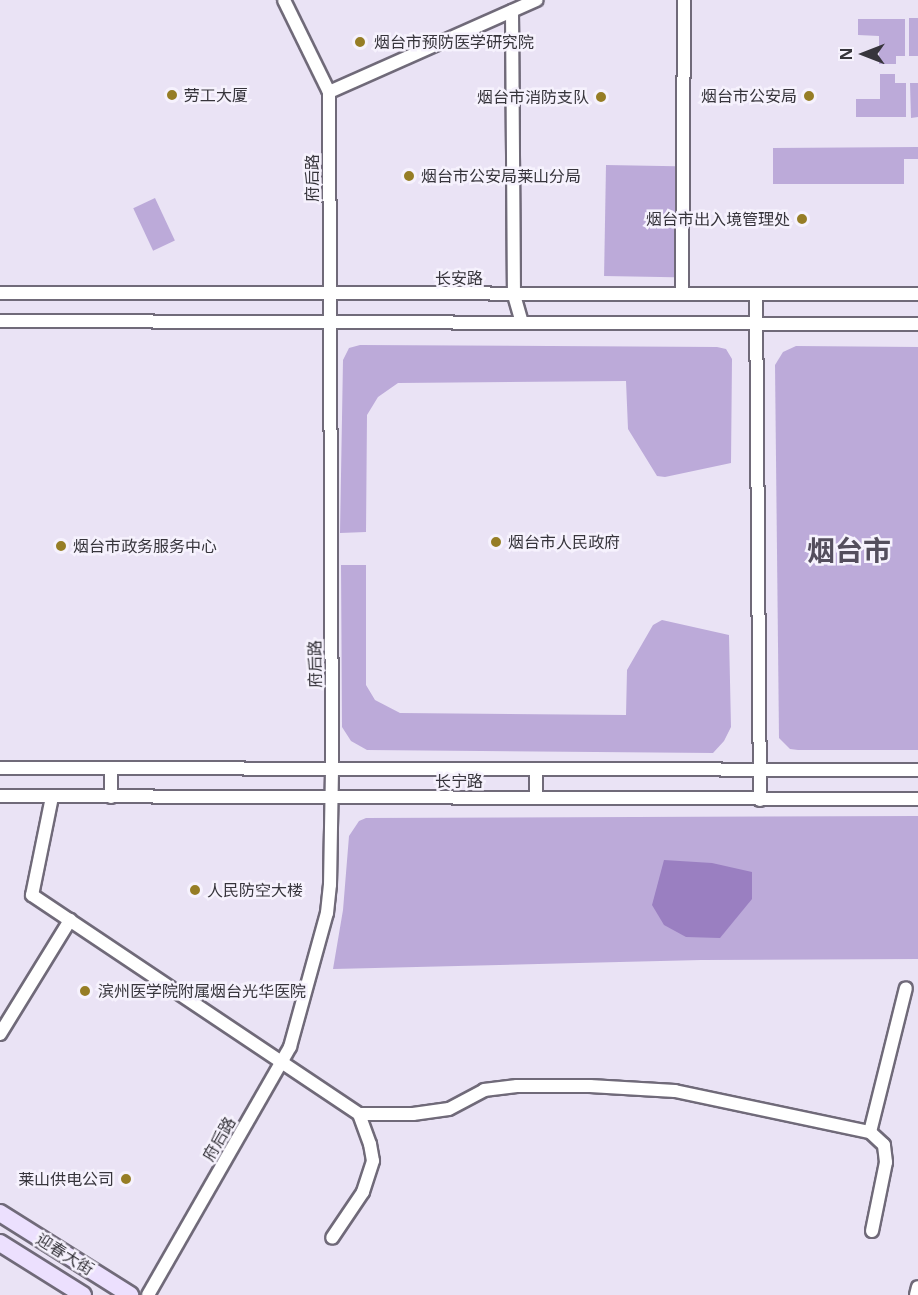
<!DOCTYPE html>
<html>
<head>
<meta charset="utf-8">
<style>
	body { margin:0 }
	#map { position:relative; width:918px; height:1295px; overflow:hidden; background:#eae3f5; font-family:"Noto Sans","Noto Sans SC",sans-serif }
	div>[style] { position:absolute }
	.green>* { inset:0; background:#bcaad9; transform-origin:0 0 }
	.water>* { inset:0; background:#9a7fc1 }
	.roads { filter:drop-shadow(2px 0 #706a79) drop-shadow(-2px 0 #706a79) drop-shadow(0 2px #706a79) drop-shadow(0 -2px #706a79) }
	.minor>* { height:12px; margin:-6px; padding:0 6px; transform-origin:6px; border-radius:6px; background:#fff }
	.major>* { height:16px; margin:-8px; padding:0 8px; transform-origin:8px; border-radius:8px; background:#ece0fe }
	.dots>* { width:16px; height:16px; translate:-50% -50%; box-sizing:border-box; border:3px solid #f6f2fd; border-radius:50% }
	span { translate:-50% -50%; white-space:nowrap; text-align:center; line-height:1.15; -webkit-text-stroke:5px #f6f2fd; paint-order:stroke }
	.poi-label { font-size:16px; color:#37353c }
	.left { translate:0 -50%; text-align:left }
	.right { translate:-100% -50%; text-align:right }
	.street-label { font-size:16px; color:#37353c }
	.town-label { font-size:28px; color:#544e5d; font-weight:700 }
	.north { position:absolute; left:834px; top:24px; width:60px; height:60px; -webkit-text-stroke:4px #f6f2fd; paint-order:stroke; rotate:270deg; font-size:16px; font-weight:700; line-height:24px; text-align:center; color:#37353c }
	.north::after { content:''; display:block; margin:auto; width:21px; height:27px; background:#37353c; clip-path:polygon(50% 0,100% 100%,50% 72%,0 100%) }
</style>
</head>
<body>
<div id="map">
	<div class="green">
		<i style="left:909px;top:18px;width:9px;height:38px"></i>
		<i style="clip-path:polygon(858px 19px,905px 19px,905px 56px,896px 56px,896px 64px,879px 64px,879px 36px,858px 35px)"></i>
		<i style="clip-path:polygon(880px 74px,895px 74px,895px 83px,906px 83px,906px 117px,856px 117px,856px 99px,880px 99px)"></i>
		<i style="clip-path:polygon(910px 83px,918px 83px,918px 117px,911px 118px)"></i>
		<i style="clip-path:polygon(918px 147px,918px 159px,904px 159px,904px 184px,773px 184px,773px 148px)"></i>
		<i style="left:606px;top:165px;width:70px;height:111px;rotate:1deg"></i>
		<i style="left:155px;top:198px;width:47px;height:24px;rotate:65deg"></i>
		<i style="clip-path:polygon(360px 345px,717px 347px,726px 349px,732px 359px,731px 463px,665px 477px,657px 476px,628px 429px,626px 381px,398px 383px,378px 397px,367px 415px,366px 532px,340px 533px,343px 360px,349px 348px)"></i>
		<i style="clip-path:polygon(796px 346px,918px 347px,918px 750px,798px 750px,790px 749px,779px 738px,775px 365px,783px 352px)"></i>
		<i style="clip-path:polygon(341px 565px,366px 565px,366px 685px,375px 700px,400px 713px,626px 715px,627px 670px,653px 625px,662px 620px,729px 635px,731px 727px,724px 741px,713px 753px,367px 750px,351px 741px,342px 727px)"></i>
		<i style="clip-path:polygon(918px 816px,918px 959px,701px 960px,333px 969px,343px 910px,349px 836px,359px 821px,366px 818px)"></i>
	</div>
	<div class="water">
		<i style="clip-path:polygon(664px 860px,712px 863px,752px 872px,752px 899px,720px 938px,686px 937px,664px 925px,652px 905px)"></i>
	</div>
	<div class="roads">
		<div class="minor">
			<i style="left:512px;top:11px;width:284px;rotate:89.6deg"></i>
			<i style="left:514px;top:295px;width:29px;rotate:74deg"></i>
			<i style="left:329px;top:92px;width:227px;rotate:-23.9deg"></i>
			<i style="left:0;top:293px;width:918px;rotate:0.06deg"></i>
			<i style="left:682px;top:294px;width:294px;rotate:-89.6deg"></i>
			<i style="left:756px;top:294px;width:506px;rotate:89.55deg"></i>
			<i style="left:0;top:321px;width:918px;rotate:0.19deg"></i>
			<i style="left:0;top:768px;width:918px;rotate:0.12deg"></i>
			<i style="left:111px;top:769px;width:28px;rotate:90deg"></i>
			<i style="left:536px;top:770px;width:28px;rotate:90deg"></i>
			<i style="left:0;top:796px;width:918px;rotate:0.19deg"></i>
			<i style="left:52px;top:797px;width:100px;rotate:101.5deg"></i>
			<i style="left:32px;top:895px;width:394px;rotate:33.8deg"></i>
			<i style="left:359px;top:1114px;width:32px;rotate:70deg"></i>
			<i style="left:370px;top:1144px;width:17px;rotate:80deg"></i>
			<i style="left:373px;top:1161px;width:33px;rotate:108deg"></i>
			<i style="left:363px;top:1192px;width:55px;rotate:124deg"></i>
			<i style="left:0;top:1034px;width:134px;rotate:-58.4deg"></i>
			<i style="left:359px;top:1114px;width:54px"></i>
			<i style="left:413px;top:1114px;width:36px;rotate:-8deg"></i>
			<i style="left:449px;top:1109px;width:40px;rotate:-28deg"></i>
			<i style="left:484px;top:1090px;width:33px;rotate:-7deg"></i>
			<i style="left:517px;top:1086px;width:73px"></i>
			<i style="left:590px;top:1086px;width:85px;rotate:3.4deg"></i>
			<i style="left:675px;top:1091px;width:199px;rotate:11.9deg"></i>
			<i style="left:872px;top:1231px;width:70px;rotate:-78.5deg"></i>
			<i style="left:886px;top:1162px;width:17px;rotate:-97deg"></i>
			<i style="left:884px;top:1145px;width:19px;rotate:-137deg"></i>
			<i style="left:870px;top:1132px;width:148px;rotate:-76deg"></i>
			<i style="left:148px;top:1295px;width:286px;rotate:-60.2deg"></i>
			<i style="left:290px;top:1047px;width:139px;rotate:-74.6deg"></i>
			<i style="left:327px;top:913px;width:28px;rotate:-84deg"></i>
			<i style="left:330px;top:885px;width:115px;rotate:-89deg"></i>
			<i style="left:332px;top:770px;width:678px;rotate:-90.25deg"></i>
			<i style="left:329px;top:92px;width:102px;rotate:-116.1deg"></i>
			<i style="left:916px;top:1295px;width:8px;rotate:-76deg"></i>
		</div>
		<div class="major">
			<i style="left:0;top:1213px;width:154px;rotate:32.2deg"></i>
			<i style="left:0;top:1243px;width:98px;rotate:32.1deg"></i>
		</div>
	</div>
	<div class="dots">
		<i style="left:360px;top:42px;background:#967d25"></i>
		<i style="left:172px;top:95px;background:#967d25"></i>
		<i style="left:809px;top:96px;background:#967d25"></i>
		<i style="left:601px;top:97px;background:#967d25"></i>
		<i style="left:409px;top:176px;background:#967d25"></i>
		<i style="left:802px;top:219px;background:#967d25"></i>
		<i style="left:496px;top:542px;background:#967d25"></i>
		<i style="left:61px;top:546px;background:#967d25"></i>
		<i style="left:195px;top:890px;background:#967d25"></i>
		<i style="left:85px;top:991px;background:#967d25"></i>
		<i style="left:126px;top:1179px;background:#967d25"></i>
	</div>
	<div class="poi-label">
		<span class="left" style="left:374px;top:42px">烟台市预防医学研究院</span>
		<span class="left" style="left:184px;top:95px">劳工大厦</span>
		<span class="right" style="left:797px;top:96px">烟台市公安局</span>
		<span class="right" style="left:589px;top:97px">烟台市消防支队</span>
		<span class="left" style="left:421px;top:176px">烟台市公安局莱山分局</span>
		<span class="right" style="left:790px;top:219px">烟台市出入境管理处</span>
		<span class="left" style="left:508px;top:542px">烟台市人民政府</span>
		<span class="left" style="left:73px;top:546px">烟台市政务服务中心</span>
		<span class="left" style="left:207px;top:890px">人民防空大楼</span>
		<span class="left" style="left:98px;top:991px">滨州医学院附属烟台光华医院</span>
		<span class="right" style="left:114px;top:1179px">莱山供电公司</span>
	</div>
	<div class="street-label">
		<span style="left:312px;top:178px;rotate:-90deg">府后路</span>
		<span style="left:459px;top:278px">长安路</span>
		<span style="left:315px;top:664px;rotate:-91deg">府后路</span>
		<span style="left:459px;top:781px">长宁路</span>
		<span style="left:219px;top:1139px;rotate:-60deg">府后路</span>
		<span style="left:65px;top:1254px;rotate:32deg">迎春大街</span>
	</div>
	<div class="town-label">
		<span style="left:849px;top:550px">烟台市</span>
	</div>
	<div class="north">N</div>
</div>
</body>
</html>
